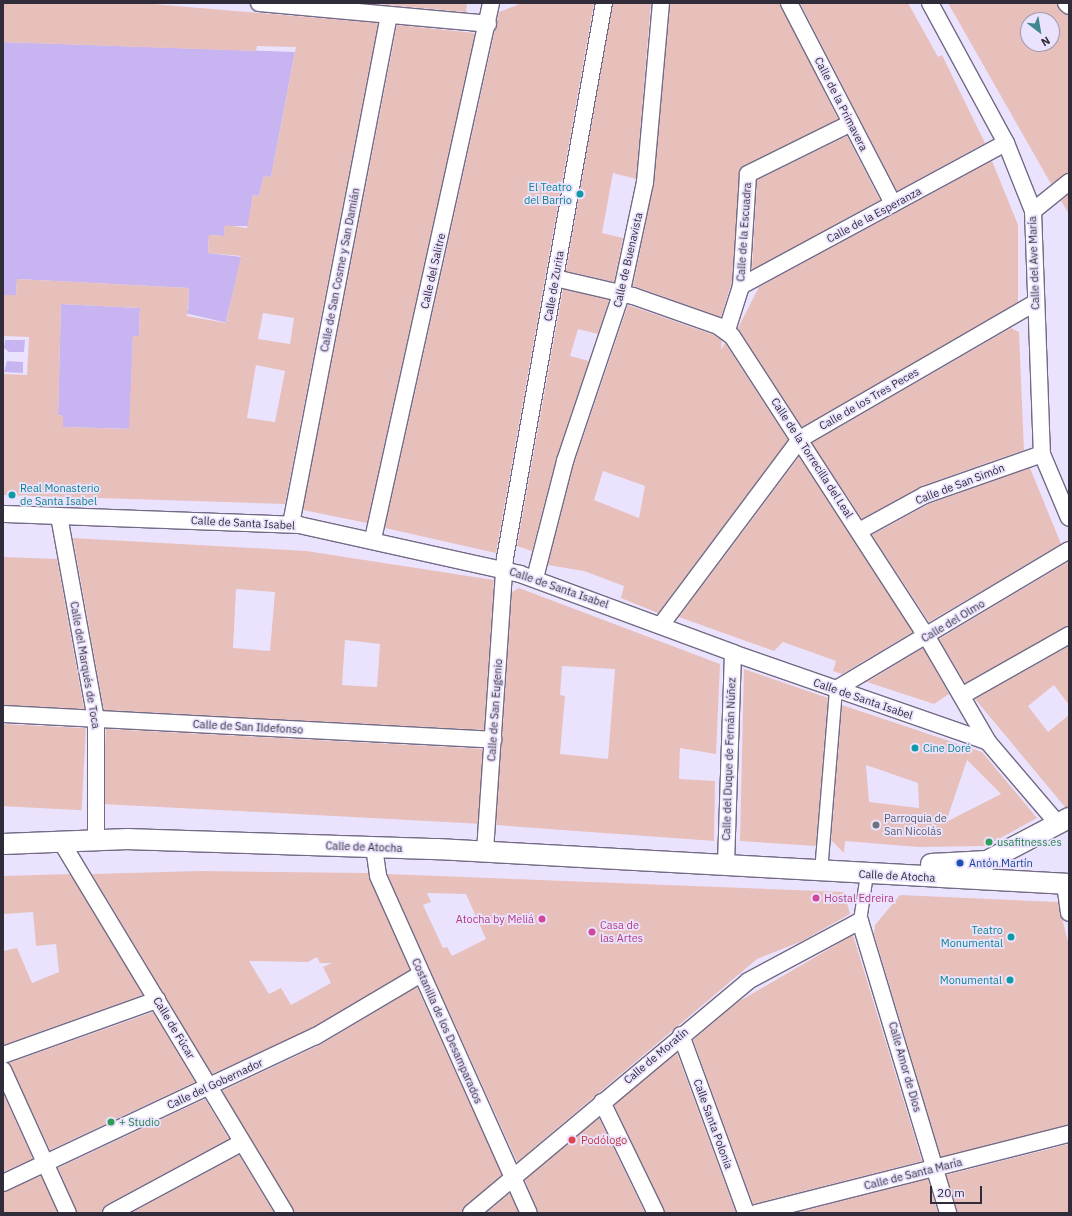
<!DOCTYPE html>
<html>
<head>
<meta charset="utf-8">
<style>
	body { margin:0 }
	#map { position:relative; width:1072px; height:1216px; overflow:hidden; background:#ebe3fd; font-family:"IBM Plex Sans",sans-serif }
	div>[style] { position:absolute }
	.green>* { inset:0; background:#c8b4f0 }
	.building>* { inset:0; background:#e7c0bc; transform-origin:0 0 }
	.roads { filter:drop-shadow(1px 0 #736a86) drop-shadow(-1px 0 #736a86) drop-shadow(0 1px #736a86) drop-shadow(0 -1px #736a86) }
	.pedestrian>* { height:12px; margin:-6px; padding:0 6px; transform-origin:6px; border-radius:6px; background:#fff }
	.minor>* { height:16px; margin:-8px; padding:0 8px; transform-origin:8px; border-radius:8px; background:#fff }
	.tertiary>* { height:20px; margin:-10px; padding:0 10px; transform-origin:10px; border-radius:10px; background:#fff }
	.dots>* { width:11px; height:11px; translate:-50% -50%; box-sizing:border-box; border:2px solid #ebe3fd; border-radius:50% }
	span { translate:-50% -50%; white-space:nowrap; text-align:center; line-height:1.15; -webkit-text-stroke:3.5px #ebe3fd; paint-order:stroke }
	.street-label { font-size:11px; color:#302c39 }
	.culture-label { font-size:11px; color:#0d838f }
	.right { translate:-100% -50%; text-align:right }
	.left { translate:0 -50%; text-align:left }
	.worship-label { font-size:11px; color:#5b616d }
	.leisure-label { font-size:11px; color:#27864d }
	.transit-label { font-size:11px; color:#164399 }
	.hotel-label { font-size:11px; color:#b23c85 }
	.health-label { font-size:11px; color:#be3a42 }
	.frame { position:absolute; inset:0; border:4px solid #302c39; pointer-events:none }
	.north { position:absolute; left:1020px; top:12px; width:40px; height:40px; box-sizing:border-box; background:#ebe3fd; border:1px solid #a09aaf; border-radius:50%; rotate:149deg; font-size:11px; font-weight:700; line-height:16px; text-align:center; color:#302c39 }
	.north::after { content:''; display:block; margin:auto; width:14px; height:18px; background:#40888f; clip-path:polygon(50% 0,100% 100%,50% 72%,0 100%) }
	.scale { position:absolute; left:930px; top:1186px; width:52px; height:18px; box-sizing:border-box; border:2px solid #302c39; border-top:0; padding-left:5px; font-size:12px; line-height:14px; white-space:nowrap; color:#302c39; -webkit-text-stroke:3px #ebe3fd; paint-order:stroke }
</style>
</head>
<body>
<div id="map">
	<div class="green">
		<i style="clip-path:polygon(3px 42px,295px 52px,271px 177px,264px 176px,259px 196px,253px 195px,248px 226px,225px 226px,224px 236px,209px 235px,208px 253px,242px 257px,226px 321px,232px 324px,163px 308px,188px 310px,189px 288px,17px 279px,16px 295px,3px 295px)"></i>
		<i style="clip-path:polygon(61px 304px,140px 308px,139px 336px,133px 337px,130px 415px,135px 429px,63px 427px,63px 416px,58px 415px)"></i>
		<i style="clip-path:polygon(5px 340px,25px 340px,24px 352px,9px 352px,4px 348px)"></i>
		<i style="clip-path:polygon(7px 361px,23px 362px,23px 373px,4px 372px)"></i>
	</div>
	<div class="building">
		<i style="clip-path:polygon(evenodd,3px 3px,153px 4px,378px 23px,285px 504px,3px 495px,3px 374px,27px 375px,29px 337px,3px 336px,3px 295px,16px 295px,17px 279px,189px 288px,187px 316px,226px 323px,241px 256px,208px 253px,209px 235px,224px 236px,225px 225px,247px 228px,253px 195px,259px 196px,264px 176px,271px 177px,296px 47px,257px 46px,256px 51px,3px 42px,3px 3px,61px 304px,140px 308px,139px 336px,133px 336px,129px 429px,63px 427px,63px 416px,58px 415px,61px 304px,3px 3px,263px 313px,294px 318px,290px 344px,258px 339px,263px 313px,3px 3px,256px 365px,285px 371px,275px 422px,247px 418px,256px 365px)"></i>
		<i style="clip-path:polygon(363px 3px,467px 3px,466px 12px)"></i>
		<i style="clip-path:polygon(522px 3px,594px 3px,496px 553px,385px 528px,499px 12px)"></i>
		<i style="clip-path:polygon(613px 3px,651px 3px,636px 179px,613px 173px,602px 233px,623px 238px,614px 282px,566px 271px)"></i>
		<i style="clip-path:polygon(670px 3px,780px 3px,838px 119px,740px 169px,732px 281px,721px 317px,633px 286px,654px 183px)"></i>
		<i style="clip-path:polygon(800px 3px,908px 3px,938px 57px,942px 55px,985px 143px,897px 191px)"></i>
		<i style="clip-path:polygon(evenodd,948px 3px,1057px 3px,1062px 13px,1069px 15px,1069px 173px,1051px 184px,948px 3px,1028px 20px,1052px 20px,1052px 44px,1028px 44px,1028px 20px)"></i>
		<i style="clip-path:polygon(397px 25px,475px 33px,367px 523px,303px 510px)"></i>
		<i style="clip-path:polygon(847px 136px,880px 200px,752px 270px,757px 180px)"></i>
		<i style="clip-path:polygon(992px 161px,1018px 225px,1018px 302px,802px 427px,738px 328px,759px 287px)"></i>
		<i style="clip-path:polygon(1069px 194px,1069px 214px,1061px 201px)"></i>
		<i style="clip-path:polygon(563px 289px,609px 300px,598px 334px,578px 329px,570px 356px,589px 361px,556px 459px,532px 551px,517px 546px)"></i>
		<i style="clip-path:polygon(evenodd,628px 305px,714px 335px,722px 340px,721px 350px,725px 343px,788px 440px,658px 613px,621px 598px,624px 586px,584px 571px,548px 565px,574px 464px,628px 305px,603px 471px,645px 486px,639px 518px,594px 500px,603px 471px)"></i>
		<i style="clip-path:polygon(1011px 328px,1019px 332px,1024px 450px,922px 486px,862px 519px,812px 443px)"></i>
		<i style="clip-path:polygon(799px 457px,913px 632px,842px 674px,833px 671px,836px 661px,783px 642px,774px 651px,679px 617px)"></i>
		<i style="clip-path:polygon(1030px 468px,1061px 544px,929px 622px,872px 535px,929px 504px)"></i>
		<i style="clip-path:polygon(evenodd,73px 538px,306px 551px,494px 580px,484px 730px,104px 710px,73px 538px,236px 589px,275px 592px,270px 651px,233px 648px,236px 589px,73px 538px,345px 640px,380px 644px,377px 687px,342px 685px,345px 640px)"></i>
		<i style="clip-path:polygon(3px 557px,57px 559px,84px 709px,3px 705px)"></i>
		<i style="clip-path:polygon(1068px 562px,1069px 626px,965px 683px,939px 639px)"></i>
		<i style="clip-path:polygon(evenodd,519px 588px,720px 664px,716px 754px,680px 748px,679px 779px,715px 781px,714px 841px,496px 825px,512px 592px,519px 588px,562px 666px,615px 669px,608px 759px,560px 754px,565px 696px,560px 695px,562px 666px)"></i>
		<i style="clip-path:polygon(1069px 646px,1069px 705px,1054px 685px,1028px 706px,1048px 732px,1069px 715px,1069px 807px,1065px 807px,975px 699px)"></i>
		<i style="clip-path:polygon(923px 648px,949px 694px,934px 704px,867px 682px)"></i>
		<i style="clip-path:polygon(744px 669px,828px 698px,816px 846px,740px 841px)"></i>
		<i style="clip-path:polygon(evenodd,842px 705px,982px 752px,1037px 818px,986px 846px,918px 847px,845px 841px,844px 853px,831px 840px,842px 705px,967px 760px,1001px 794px,946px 822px,967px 760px,842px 705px,866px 765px,918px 783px,919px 808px,869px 802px,866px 765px)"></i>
		<i style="left:3px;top:724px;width:83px;height:82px;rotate:3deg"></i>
		<i style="left:106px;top:729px;width:377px;height:75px;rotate:3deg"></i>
		<i style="clip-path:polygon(evenodd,200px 871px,368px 873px,410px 970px,312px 1028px,212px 1074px,92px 874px,200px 871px,317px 957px,320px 963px,332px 963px,323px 967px,331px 983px,291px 1005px,281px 988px,269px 994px,249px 961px,308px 962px,317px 957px)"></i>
		<i style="clip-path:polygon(70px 874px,143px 995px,3px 1045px,3px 951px,17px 948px,32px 983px,59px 972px,56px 944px,36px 946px,33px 912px,3px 914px,3px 876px)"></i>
		<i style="clip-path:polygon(evenodd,387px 874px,844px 892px,850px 914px,802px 941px,757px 959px,517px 1162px,387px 874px,427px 893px,466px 894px,486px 939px,452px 956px,447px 947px,443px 948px,423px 905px,431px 902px,427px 893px)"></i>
		<i style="clip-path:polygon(900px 895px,1058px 902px,1069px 946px,1069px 1125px,941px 1157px,874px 934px,875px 925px)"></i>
		<i style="clip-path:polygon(853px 935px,922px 1161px,753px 1204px,693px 1040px,738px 1002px)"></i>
		<i style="clip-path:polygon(417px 987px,502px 1175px,465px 1206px,462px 1213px,294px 1213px,222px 1091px,320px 1045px)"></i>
		<i style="clip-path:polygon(153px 1012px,195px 1082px,50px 1150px,9px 1063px)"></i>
		<i style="clip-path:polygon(677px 1053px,736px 1213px,665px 1213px,614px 1105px)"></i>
		<i style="clip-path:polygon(3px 1093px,33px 1159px,3px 1172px)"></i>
		<i style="clip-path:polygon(205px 1099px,229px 1139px,106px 1205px,102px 1213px,77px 1213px,58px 1168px)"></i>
		<i style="clip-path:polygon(599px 1118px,645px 1213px,538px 1213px,525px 1180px)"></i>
		<i style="clip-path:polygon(1069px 1144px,1069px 1213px,957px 1213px,946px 1175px)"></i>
		<i style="clip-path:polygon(239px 1155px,274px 1213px,131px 1213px)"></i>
		<i style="clip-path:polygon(41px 1176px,58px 1213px,3px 1213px,3px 1192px)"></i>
		<i style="clip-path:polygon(928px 1179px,938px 1213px,795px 1213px)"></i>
		<i style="clip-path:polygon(510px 1193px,519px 1213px,486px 1213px)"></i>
	</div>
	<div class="roads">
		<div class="pedestrian">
			<i style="left:821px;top:872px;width:184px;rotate:-85.3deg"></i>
			<i style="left:860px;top:921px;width:48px;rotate:-81.5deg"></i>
		</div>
		<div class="minor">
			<i style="left:259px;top:3px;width:230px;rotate:5.2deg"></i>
			<i style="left:789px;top:3px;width:226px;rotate:62.6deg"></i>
			<i style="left:930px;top:3px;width:159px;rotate:61.5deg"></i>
			<i style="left:1006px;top:143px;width:73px;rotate:68.3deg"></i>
			<i style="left:1033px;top:211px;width:243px;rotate:87.9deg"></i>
			<i style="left:1042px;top:454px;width:69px;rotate:67.1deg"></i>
			<i style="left:1066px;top:3px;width:4px;rotate:45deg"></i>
			<i style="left:1033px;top:211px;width:46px;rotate:-38.9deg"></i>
			<i style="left:555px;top:278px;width:80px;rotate:13deg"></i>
			<i style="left:633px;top:296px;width:90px;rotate:19.4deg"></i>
			<i style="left:718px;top:326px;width:17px;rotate:36deg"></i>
			<i style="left:732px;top:336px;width:359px;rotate:57.1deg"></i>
			<i style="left:927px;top:637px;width:121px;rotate:59.8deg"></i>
			<i style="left:741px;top:286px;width:301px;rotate:-28.4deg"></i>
			<i style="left:727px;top:330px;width:46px;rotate:-72.3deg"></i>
			<i style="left:741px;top:286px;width:112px;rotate:-86.4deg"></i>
			<i style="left:748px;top:174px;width:115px;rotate:-26.3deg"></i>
			<i style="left:3px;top:514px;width:296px;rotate:2.1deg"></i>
			<i style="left:299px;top:525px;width:226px;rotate:12.5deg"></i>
			<i style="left:520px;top:574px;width:227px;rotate:20.3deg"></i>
			<i style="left:733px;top:653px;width:270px;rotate:19.2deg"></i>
			<i style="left:988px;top:742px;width:108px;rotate:49.5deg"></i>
			<i style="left:59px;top:516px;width:206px;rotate:79.7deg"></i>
			<i style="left:96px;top:719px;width:121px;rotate:90deg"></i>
			<i style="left:291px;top:524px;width:518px;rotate:-79.1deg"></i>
			<i style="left:859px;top:531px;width:75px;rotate:-28.6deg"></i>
			<i style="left:925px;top:495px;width:124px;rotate:-19.3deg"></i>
			<i style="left:373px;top:539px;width:549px;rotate:-77.58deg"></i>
			<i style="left:535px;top:578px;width:121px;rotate:-75.6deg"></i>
			<i style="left:565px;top:461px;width:175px;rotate:-71.4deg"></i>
			<i style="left:621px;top:295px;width:116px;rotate:-78deg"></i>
			<i style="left:645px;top:182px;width:180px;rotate:-84.9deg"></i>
			<i style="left:661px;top:625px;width:232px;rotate:-53.2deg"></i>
			<i style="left:800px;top:439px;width:272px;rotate:-30.1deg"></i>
			<i style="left:836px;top:689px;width:271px;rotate:-30.8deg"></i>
			<i style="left:963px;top:695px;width:122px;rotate:-29.5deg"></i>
			<i style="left:3px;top:714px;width:491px;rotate:3deg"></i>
			<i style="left:62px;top:843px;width:432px;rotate:58.9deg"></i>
			<i style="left:374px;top:847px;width:29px;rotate:82deg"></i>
			<i style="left:378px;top:876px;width:369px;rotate:65.9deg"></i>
			<i style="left:485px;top:851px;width:294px;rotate:-86.1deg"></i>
			<i style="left:505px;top:558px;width:564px;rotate:-79.89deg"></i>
			<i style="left:726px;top:864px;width:211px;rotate:-88.1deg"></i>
			<i style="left:1065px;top:884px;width:29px;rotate:82deg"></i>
			<i style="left:681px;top:1035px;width:189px;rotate:69.9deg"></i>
			<i style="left:3px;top:1055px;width:164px;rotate:-19.7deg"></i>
			<i style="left:3px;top:1070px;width:157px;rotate:65.6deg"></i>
			<i style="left:602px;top:1102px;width:123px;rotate:64.1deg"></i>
			<i style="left:3px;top:1183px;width:346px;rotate:-25.2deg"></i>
			<i style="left:316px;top:1036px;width:122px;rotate:-30.6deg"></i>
			<i style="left:111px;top:1213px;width:148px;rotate:-28.3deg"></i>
			<i style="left:471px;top:1213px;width:361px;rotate:-39.9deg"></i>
			<i style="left:748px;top:981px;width:127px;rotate:-28.2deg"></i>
			<i style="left:860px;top:921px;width:305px;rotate:73.2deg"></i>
			<i style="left:756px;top:1213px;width:323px;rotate:-14.2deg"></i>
		</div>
		<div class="tertiary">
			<i style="left:3px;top:844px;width:125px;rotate:-2.3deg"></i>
			<i style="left:128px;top:839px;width:309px;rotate:1.9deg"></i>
			<i style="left:437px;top:849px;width:633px;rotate:3.17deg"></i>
			<i style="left:931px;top:864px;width:56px;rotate:-3.1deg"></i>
			<i style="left:987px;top:861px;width:93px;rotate:-27.7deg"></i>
		</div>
	</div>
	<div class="dots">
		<i style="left:580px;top:194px;background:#0f9aa8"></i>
		<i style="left:12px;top:495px;background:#0f9aa8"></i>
		<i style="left:915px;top:748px;background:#0f9aa8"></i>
		<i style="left:876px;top:825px;background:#6b7280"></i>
		<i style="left:989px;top:842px;background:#2e9e5b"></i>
		<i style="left:960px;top:863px;background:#1a4fb4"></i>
		<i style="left:816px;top:898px;background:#d1479c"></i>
		<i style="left:542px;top:919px;background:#d1479c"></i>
		<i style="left:592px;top:932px;background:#d1479c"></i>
		<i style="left:1011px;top:937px;background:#0f9aa8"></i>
		<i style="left:1010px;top:980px;background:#0f9aa8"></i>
		<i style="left:111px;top:1122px;background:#2e9e5b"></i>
		<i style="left:572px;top:1140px;background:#e0444e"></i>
	</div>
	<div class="street-label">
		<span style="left:841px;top:104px;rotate:63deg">Calle de la Primavera</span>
		<span style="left:874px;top:215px;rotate:-28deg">Calle de la Esperanza</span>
		<span style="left:744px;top:232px;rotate:-86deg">Calle de la Escuadra</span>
		<span style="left:628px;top:260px;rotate:-77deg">Calle de Buenavista</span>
		<span style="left:1034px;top:263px;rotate:-92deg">Calle del Ave María</span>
		<span style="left:340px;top:270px;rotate:-79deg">Calle de San Cosme y San Damián</span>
		<span style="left:433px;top:271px;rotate:-77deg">Calle del Salitre</span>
		<span style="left:554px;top:286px;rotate:-80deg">Calle de Zurita</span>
		<span style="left:869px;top:399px;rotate:-30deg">Calle de los Tres Peces</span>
		<span style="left:812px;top:458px;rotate:57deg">Calle de la Torrecilla del Leal</span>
		<span style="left:960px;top:484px;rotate:-21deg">Calle de San Simón</span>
		<span style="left:243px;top:523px;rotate:3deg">Calle de Santa Isabel</span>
		<span style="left:559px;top:588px;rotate:19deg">Calle de Santa Isabel</span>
		<span style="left:953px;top:621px;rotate:-31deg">Calle del Olmo</span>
		<span style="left:85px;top:665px;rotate:80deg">Calle del Marqués de Toca</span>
		<span style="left:863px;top:699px;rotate:19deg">Calle de Santa Isabel</span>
		<span style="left:495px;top:710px;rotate:-86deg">Calle de San Eugenio</span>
		<span style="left:248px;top:727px;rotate:3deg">Calle de San Ildefonso</span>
		<span style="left:729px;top:759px;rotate:-88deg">Calle del Duque de Fernán Núñez</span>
		<span style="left:364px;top:847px;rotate:2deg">Calle de Atocha</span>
		<span style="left:897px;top:876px;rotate:3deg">Calle de Atocha</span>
		<span style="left:174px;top:1028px;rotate:59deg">Calle de Fúcar</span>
		<span style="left:447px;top:1031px;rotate:66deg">Costanilla de los Desamparados</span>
		<span style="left:656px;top:1056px;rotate:-40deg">Calle de Moratín</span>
		<span style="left:905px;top:1067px;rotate:74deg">Calle Amor de Dios</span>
		<span style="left:215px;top:1084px;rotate:-25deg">Calle del Gobernador</span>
		<span style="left:713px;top:1124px;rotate:70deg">Calle Santa Polonia</span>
		<span style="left:913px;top:1174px;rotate:-14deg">Calle de Santa María</span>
	</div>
	<div class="culture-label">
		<span class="right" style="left:572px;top:194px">El Teatro<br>del Barrio</span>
		<span class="left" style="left:20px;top:495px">Real Monasterio<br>de Santa Isabel</span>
		<span class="left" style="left:923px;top:748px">Cine Doré</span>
		<span class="right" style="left:1003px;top:937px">Teatro<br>Monumental</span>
		<span class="right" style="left:1002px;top:980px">Monumental</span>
	</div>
	<div class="worship-label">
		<span class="left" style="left:884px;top:825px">Parroquia de<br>San Nicolás</span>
	</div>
	<div class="leisure-label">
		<span class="left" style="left:997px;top:842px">usafitness.es</span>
		<span class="left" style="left:119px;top:1122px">+ Studio</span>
	</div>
	<div class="transit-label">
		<span class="left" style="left:969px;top:863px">Antón Martín</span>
	</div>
	<div class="hotel-label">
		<span class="left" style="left:824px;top:898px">Hostal Edreira</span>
		<span class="right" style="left:534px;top:919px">Atocha by Meliá</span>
		<span class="left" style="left:600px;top:932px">Casa de<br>las Artes</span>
	</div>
	<div class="health-label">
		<span class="left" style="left:581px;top:1140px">Podólogo</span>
	</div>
	<div class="frame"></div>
	<div class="north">N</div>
	<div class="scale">20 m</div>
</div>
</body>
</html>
